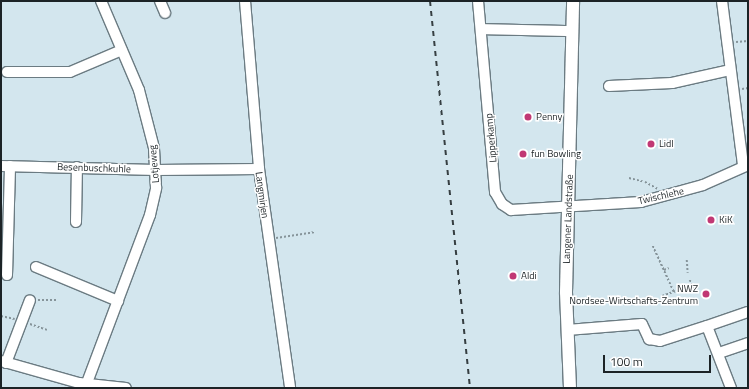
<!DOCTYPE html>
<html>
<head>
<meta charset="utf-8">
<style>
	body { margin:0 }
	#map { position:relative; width:749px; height:389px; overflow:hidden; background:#d3e6ee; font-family:"Titillium Web",sans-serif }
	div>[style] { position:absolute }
	.path>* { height:1.5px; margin-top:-0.75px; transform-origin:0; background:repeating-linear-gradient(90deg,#86949a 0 2px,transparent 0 4px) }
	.roads { filter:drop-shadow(1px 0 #6b7b82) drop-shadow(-1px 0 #6b7b82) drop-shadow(0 1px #6b7b82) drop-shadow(0 -1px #6b7b82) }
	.minor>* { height:10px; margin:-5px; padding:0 5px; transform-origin:5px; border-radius:5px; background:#fff }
	.major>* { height:12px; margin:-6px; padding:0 6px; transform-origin:6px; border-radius:6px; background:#fff }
	.rail>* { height:2px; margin-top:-1px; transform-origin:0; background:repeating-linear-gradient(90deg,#363f42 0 5px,transparent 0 10px) }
	.dots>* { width:11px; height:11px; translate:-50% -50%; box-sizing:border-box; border:2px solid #fff; border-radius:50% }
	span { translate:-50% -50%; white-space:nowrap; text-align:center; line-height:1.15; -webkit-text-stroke:3px #fff; paint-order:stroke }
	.poi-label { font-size:10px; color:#1c2326 }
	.left { translate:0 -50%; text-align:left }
	.right { translate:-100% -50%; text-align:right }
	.street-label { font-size:10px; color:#1c2326 }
	.frame { position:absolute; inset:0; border:2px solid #1c2326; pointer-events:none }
	.scale { position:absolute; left:603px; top:355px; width:108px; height:18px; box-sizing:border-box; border:2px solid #1c2326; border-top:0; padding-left:5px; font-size:12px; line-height:14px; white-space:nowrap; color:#1c2326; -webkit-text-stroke:3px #fff; paint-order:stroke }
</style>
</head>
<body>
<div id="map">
	<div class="path">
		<i style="left:736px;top:42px;width:12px;rotate:-5deg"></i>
		<i style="left:742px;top:89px;width:6px;rotate:-9deg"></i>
		<i style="left:629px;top:178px;width:16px;rotate:14deg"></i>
		<i style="left:645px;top:182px;width:15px;rotate:28deg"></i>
		<i style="left:276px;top:238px;width:40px;rotate:-8.5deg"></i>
		<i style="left:653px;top:246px;width:51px;rotate:65.5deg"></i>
		<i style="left:687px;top:260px;width:13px;rotate:86deg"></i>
		<i style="left:664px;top:270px;width:5px;rotate:-22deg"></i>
		<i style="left:690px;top:280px;width:11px;rotate:68deg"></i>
		<i style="left:662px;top:296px;width:32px;rotate:-20deg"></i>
		<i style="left:38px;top:300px;width:19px"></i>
		<i style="left:1px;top:316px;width:14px;rotate:12deg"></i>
		<i style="left:30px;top:324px;width:18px;rotate:19deg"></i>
	</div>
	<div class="roads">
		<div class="minor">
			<i style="left:160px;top:1px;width:13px;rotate:67deg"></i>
			<i style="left:245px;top:1px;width:169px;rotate:85.2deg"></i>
			<i style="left:259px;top:169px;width:221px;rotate:81.9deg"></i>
			<i style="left:478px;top:1px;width:192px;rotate:84.9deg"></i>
			<i style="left:495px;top:192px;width:14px;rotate:60deg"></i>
			<i style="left:502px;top:204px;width:11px;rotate:34deg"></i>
			<i style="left:511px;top:210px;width:130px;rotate:-3.5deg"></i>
			<i style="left:641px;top:202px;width:64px;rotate:-15.3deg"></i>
			<i style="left:703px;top:185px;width:49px;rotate:-24deg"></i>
			<i style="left:722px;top:1px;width:166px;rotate:82.7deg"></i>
			<i style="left:482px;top:29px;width:90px;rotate:1.3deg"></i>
			<i style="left:7px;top:72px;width:63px"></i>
			<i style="left:70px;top:72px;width:56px;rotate:-22.9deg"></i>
			<i style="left:609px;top:86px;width:63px;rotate:-2.7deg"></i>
			<i style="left:672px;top:83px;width:59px;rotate:-12.6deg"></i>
			<i style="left:1px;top:166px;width:155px;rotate:1.5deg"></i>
			<i style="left:156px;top:170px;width:103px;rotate:-0.6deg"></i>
			<i style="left:76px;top:222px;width:55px;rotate:-89deg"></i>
			<i style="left:36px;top:267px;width:89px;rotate:22.5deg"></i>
			<i style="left:7px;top:275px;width:109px;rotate:-88.4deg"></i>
			<i style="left:567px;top:330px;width:75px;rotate:-4.6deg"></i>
			<i style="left:642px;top:324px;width:17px;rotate:65deg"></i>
			<i style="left:649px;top:339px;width:11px;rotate:10deg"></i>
			<i style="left:660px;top:341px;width:49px;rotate:-17.7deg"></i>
			<i style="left:719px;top:353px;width:31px;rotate:-19deg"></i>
			<i style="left:1px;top:361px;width:81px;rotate:15.8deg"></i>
			<i style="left:79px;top:383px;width:47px;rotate:6.1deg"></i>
			<i style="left:6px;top:363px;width:67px;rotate:-69.1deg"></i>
			<i style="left:85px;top:388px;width:185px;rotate:-69.4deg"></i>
			<i style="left:150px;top:215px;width:28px;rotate:-77deg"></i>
			<i style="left:156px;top:188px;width:40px;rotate:-92.9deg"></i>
			<i style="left:154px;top:148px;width:60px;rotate:-104.5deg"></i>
			<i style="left:139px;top:90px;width:97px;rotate:-113.1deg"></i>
			<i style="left:731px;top:388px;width:66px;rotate:-111.2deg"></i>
			<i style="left:707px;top:326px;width:43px;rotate:-18.9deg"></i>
		</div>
		<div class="major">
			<i style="left:570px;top:388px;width:96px;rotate:-92.4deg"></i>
			<i style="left:566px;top:292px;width:291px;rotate:-88.6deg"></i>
		</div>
	</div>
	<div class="rail">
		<i style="left:430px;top:1px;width:389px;rotate:84.1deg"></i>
	</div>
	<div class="dots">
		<i style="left:528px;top:117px;background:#c13874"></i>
		<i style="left:651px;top:144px;background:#c13874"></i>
		<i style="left:523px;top:154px;background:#c13874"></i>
		<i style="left:711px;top:220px;background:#c13874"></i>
		<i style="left:513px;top:276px;background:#c13874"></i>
		<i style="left:706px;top:294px;background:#c13874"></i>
	</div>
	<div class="poi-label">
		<span class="left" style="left:536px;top:117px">Penny</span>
		<span class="left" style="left:659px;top:144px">Lidl</span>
		<span class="left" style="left:531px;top:154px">fun Bowling</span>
		<span class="left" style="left:719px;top:220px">KiK</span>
		<span class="left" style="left:521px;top:276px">Aldi</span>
		<span class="right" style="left:698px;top:294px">NWZ<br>Nordsee-Wirtschafts-Zentrum</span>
	</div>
	<div class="street-label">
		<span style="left:491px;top:138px;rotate:-95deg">Lipperkamp</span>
		<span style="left:154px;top:164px;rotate:-95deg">Lotjeweg</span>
		<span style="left:94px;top:168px;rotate:2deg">Besenbuschkuhle</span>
		<span style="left:262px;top:195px;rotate:82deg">Langmirjen</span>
		<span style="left:661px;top:196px;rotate:-13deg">Twischlehe</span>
		<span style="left:568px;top:219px;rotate:-88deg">Langener Landstraße</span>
	</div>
	<div class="frame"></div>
	<div class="scale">100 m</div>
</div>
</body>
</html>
